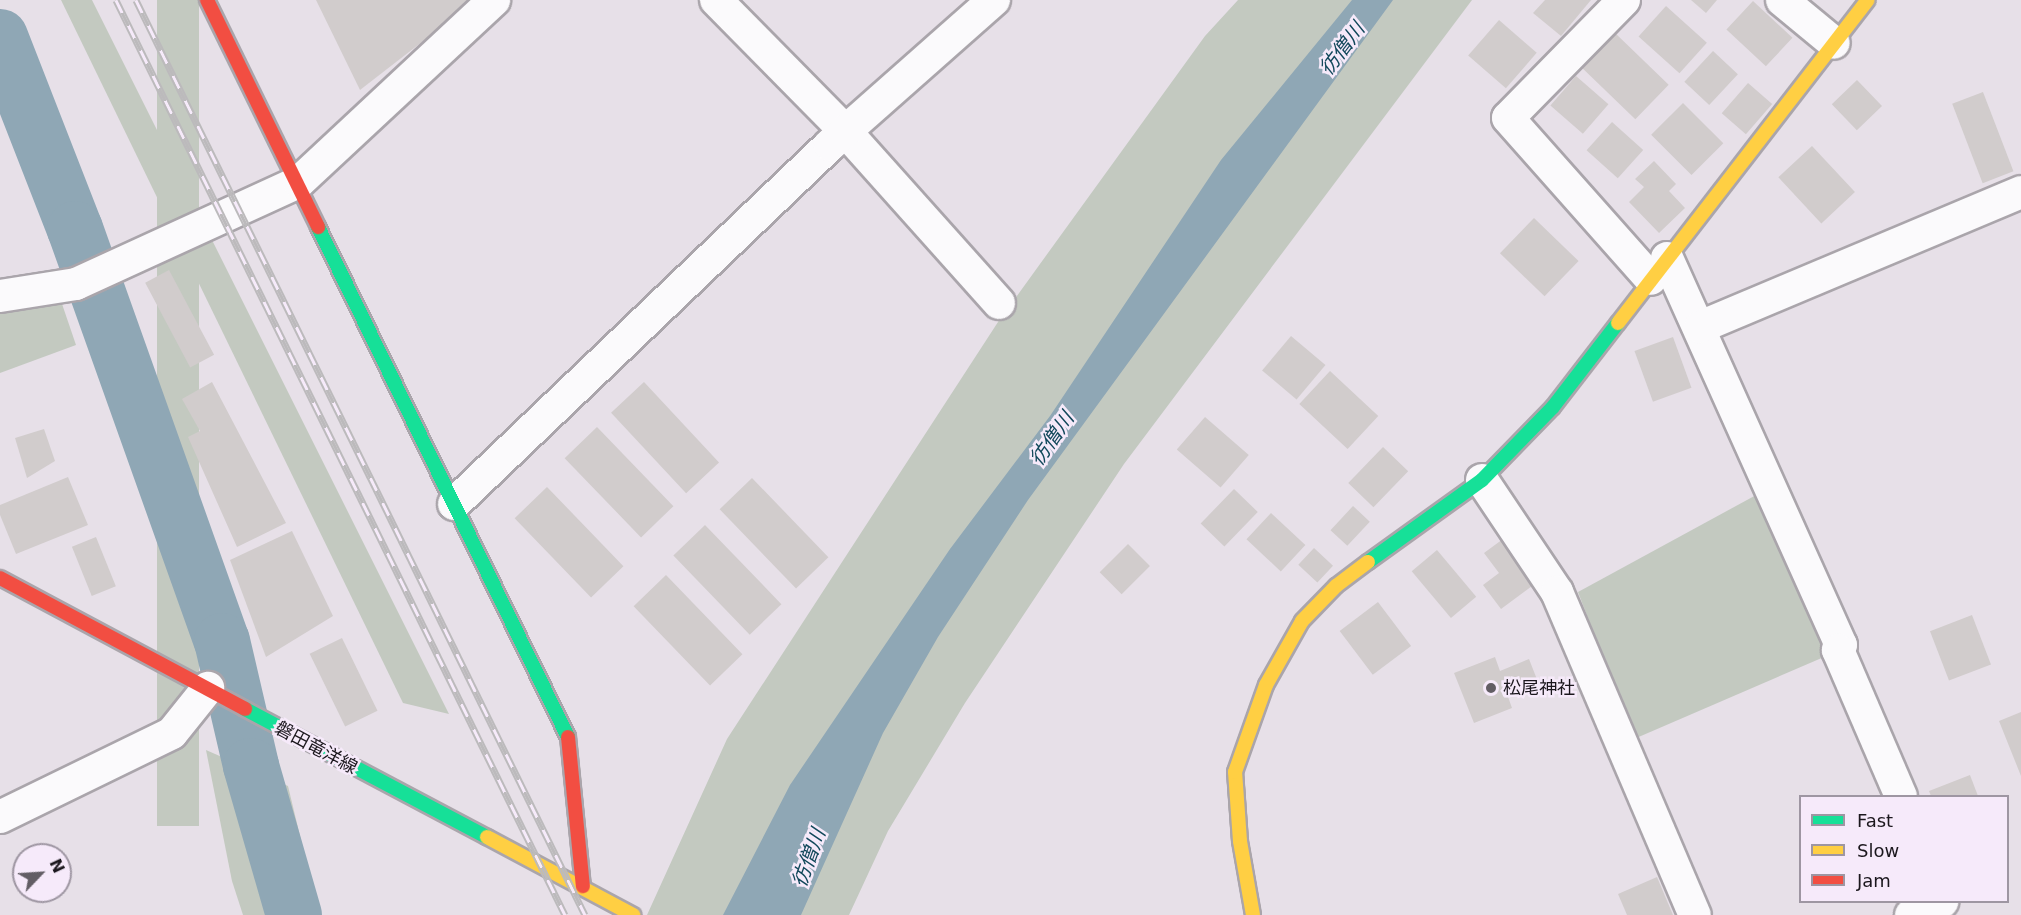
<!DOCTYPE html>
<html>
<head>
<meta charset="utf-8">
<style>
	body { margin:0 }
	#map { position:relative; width:2021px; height:915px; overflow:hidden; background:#e7e0e8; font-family:"DejaVu Sans","Noto Sans JP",sans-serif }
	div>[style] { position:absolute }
	.green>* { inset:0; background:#c3c9c0; transform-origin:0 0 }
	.water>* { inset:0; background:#8fa7b5 }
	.river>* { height:56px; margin:-28px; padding:0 28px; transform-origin:28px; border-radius:28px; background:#8fa7b5 }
	.building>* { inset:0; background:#d1cccc; transform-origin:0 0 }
	.roads { filter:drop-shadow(2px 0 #aaa5ab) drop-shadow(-2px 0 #aaa5ab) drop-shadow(0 2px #aaa5ab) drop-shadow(0 -2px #aaa5ab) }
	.street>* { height:32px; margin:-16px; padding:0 16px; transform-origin:16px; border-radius:16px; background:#fbfafc }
	.fast>* { height:14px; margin:-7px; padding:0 7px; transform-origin:7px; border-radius:7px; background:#16e098 }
	.slow>* { height:14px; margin:-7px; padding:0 7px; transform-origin:7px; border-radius:7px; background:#ffcf43 }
	.jam>* { height:14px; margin:-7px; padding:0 7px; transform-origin:7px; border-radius:7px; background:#f24e42 }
	.rail>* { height:7px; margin-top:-3.5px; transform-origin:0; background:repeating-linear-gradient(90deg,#f6eafa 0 14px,#bcbabc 0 28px); box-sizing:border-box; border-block:2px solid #bcbabc }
	.dots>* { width:16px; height:16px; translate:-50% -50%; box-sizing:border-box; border:3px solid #f6eafa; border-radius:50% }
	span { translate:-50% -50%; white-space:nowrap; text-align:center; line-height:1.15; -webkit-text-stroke:5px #f6eafa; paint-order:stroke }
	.poi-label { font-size:18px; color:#1b171d }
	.left { translate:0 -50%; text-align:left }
	.street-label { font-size:18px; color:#1b171d }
	.water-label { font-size:20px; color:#12485b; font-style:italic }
	.legend { position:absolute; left:1799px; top:795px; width:210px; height:108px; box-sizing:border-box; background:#f6eafa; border:2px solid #9e96a2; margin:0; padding:8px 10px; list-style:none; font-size:18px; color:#1b171d }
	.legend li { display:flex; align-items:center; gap:12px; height:30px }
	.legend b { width:30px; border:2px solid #9e96a2 }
	.north { position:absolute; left:12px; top:843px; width:60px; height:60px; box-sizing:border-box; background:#f6eafa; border:2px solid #9e96a2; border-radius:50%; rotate:65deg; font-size:16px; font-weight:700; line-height:24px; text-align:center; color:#1b171d }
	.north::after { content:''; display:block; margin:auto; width:21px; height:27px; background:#625d64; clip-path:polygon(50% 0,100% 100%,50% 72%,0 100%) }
</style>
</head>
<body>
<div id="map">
	<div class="green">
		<i style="clip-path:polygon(61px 0,92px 0,449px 714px,403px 703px)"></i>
		<i style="left:157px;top:0;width:42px;height:826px"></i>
		<i style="clip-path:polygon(1238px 0,1472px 0,1124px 464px,965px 703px,888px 831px,849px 915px,647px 915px,727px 739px,998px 322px,1205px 36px)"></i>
		<i style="clip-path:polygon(60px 298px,76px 345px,0 373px,0 306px)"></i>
		<i style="clip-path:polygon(1769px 488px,1831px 654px,1634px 739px,1578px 592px)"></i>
		<i style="clip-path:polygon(206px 750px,288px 786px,319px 915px,243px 915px,232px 881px)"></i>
	</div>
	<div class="water">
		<i style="clip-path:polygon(1352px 0,1393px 0,1028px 500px,938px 637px,883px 733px,801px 915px,723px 915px,790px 785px,950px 549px,1050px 416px,1221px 160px)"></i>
	</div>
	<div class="river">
		<i style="left:0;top:37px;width:206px;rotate:68.7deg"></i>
		<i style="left:75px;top:229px;width:437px;rotate:70.4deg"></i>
		<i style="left:222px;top:641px;width:128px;rotate:76.9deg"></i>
		<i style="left:251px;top:766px;width:155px;rotate:73.9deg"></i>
	</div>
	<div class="building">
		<i style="clip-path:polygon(316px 0,476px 0,360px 90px)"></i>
		<i style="clip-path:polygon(1545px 0,1591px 0,1561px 36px,1533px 13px)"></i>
		<i style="clip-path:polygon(1691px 0,1717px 0,1706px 13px)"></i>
		<i style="left:1753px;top:1px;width:54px;height:39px;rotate:43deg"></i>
		<i style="left:1666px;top:6px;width:55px;height:41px;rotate:42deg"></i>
		<i style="left:1499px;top:20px;width:50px;height:47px;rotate:41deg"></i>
		<i style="left:1614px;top:32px;width:76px;height:48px;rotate:44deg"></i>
		<i style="left:1713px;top:51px;width:34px;height:42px;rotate:43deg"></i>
		<i style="left:1576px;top:76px;width:43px;height:39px;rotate:41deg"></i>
		<i style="left:1857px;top:80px;width:36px;height:35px;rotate:46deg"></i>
		<i style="left:1748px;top:83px;width:32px;height:40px;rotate:41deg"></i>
		<i style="left:1983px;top:92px;width:85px;height:33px;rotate:69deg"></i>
		<i style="left:1683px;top:103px;width:57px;height:45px;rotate:45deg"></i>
		<i style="left:1612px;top:122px;width:42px;height:38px;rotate:42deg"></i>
		<i style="left:1812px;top:146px;width:63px;height:46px;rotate:47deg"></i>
		<i style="clip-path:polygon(1654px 161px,1676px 184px,1669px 191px,1685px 208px,1659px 233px,1629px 202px,1644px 187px,1635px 179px)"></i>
		<i style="left:1534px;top:218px;width:62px;height:49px;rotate:44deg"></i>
		<i style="left:169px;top:270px;width:96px;height:27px;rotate:62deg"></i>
		<i style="left:1291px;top:336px;width:45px;height:45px;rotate:40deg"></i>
		<i style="left:1673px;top:337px;width:54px;height:41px;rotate:70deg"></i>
		<i style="left:1330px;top:371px;width:66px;height:45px;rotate:43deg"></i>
		<i style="clip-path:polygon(212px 382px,286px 523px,237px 547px,188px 437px,200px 431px,182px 399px)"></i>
		<i style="left:644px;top:382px;width:110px;height:45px;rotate:47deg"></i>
		<i style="left:1205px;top:417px;width:58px;height:43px;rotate:41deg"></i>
		<i style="left:597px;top:427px;width:110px;height:45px;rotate:46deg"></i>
		<i style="clip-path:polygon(44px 429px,55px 461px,27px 478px,15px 438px)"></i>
		<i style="left:1383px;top:447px;width:35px;height:50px;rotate:44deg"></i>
		<i style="clip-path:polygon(68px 477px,88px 525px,16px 554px,0 515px,0 505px)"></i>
		<i style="left:752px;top:478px;width:110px;height:45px;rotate:46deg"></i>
		<i style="left:547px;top:487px;width:110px;height:45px;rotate:46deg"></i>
		<i style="left:1234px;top:489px;width:33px;height:48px;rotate:44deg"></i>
		<i style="left:1353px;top:506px;width:23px;height:33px;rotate:43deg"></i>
		<i style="left:1271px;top:513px;width:47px;height:36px;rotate:43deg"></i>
		<i style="left:705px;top:525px;width:110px;height:44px;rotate:46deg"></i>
		<i style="clip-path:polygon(292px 531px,333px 616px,266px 657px,230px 560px)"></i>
		<i style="left:96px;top:537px;width:53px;height:26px;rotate:68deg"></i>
		<i style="clip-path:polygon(1503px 539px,1536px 583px,1501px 609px,1483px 585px,1499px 573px,1484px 553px)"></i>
		<i style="left:1128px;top:544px;width:31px;height:40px;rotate:45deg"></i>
		<i style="left:1314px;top:548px;width:26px;height:23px;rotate:43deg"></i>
		<i style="left:1437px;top:550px;width:61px;height:33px;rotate:50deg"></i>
		<i style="left:666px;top:575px;width:110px;height:45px;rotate:46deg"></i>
		<i style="left:1378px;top:602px;width:55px;height:48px;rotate:53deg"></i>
		<i style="left:1972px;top:615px;width:53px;height:45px;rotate:69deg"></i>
		<i style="left:342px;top:638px;width:81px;height:36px;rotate:64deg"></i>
		<i style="clip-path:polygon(1495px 657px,1500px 671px,1529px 659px,1538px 682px,1507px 694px,1512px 708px,1474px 723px,1454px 673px)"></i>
		<i style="clip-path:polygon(2021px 712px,2021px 776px,1999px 721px)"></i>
		<i style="clip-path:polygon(1970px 775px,1978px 796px,1931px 796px,1929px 791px)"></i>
		<i style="clip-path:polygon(1657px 877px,1673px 915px,1627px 915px,1618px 894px)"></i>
	</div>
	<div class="roads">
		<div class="street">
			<i style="left:716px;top:0;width:187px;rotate:45.4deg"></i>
			<i style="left:847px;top:133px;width:228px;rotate:48.2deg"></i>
			<i style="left:1624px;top:0;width:165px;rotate:134.5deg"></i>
			<i style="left:1508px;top:118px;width:215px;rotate:48.4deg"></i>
			<i style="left:1782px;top:0;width:67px;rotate:39.6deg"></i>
			<i style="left:1667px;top:258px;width:424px;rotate:65.8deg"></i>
			<i style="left:1841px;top:645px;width:6px;rotate:121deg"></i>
			<i style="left:1838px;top:650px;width:159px;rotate:66.7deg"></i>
			<i style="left:0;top:296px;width:77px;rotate:-9deg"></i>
			<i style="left:76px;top:284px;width:245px;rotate:-24.6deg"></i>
			<i style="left:299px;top:182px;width:267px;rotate:-43deg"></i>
			<i style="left:1700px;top:327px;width:348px;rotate:-22.8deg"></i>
			<i style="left:1482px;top:480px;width:135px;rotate:56.2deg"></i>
			<i style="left:1557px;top:592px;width:351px;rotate:66.9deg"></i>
			<i style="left:454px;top:504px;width:520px;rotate:-43.68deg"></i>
			<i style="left:830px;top:145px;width:219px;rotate:-41.5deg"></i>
			<i style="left:0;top:817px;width:191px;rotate:-26deg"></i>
			<i style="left:172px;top:733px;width:58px;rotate:-51.3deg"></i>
			<i style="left:1911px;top:915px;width:34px;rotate:-23deg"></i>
		</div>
		<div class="fast">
			<i style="left:318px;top:227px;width:568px;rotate:63.89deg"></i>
			<i style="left:1368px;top:562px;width:140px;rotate:-35.7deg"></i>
			<i style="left:1482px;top:480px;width:102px;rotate:-45.8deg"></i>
			<i style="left:1553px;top:407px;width:106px;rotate:-52.3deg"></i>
			<i style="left:245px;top:709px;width:274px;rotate:27.9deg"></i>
		</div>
		<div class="slow">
			<i style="left:1618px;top:323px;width:408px;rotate:-52.3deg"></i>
			<i style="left:487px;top:837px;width:166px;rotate:28.1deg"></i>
			<i style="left:1253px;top:915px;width:75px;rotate:-100deg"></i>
			<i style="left:1240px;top:841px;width:69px;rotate:-94.1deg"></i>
			<i style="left:1235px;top:772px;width:92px;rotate:-70.4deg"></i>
			<i style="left:1266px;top:685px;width:73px;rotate:-60.6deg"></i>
			<i style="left:1302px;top:621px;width:49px;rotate:-45.8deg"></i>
			<i style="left:1336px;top:586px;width:40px;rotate:-37deg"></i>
		</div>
		<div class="jam">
			<i style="left:207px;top:0;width:253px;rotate:63.9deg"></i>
			<i style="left:0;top:578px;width:278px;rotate:28.1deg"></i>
			<i style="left:568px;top:737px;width:150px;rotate:84.3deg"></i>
		</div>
	</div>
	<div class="rail">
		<i style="left:116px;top:0;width:1019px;rotate:63.86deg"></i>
		<i style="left:136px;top:0;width:1019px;rotate:63.86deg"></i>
	</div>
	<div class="dots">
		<i style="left:1491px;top:688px;background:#625d64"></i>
	</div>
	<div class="poi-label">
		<span class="left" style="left:1503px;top:688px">松尾神社</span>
	</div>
	<div class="street-label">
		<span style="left:316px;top:748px;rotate:28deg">磐田竜洋線</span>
	</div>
	<div class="water-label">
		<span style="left:1342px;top:49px;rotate:-53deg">彷僧川</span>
		<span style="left:1052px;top:439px;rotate:-55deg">彷僧川</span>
		<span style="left:809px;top:858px;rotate:-70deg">彷僧川</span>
	</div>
	<ul class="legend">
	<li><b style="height:8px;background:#16e098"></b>Fast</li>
	<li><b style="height:8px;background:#ffcf43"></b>Slow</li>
	<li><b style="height:8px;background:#f24e42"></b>Jam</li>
	</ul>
	<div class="north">N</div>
</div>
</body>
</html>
